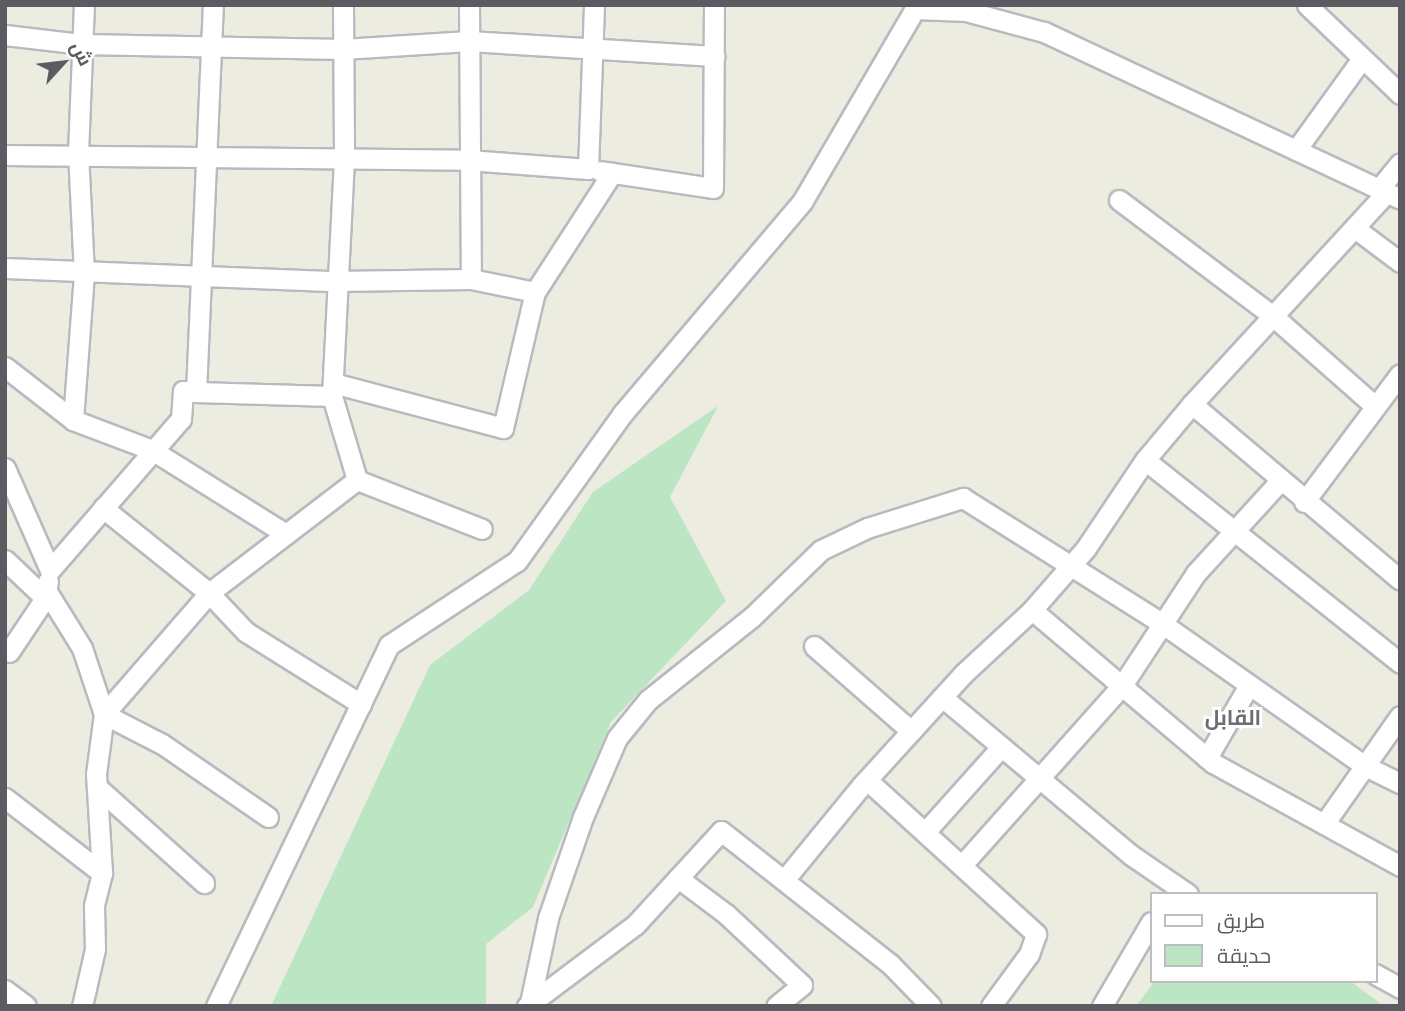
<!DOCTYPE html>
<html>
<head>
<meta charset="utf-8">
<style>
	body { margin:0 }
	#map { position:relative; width:1405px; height:1011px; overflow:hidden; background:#edece1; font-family:Mulish,Cairo,sans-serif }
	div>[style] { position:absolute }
	.green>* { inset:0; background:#bce5c3 }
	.roads { filter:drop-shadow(2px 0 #b9bac0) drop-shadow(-2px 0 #b9bac0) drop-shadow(0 2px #b9bac0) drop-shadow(0 -2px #b9bac0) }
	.street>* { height:19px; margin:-9.5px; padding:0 9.5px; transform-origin:9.5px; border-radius:9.5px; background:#fff }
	span { translate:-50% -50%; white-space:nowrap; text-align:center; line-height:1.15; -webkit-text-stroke:6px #fff; paint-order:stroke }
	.neighbourhood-label { font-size:21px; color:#6b6e74; font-weight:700 }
	.frame { position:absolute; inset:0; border:7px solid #5a5c62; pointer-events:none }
	.legend { position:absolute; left:1150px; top:892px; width:228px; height:91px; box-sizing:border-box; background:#fff; border:2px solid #bdbec0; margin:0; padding:9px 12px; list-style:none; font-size:21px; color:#5a5c62 }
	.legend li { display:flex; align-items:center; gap:14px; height:35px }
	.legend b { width:35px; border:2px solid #bdbec0 }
	.north { position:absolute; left:28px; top:28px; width:70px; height:70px; -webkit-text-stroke:5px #fff; paint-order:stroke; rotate:63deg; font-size:19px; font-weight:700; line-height:28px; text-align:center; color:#5a5c62 }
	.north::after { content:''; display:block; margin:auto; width:24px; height:32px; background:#5a5c62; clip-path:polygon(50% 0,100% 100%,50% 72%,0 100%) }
</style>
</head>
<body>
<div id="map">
	<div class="green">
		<i style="clip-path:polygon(718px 406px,670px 497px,726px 601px,611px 722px,533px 907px,486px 944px,486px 1006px,271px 1006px,430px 665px,529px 590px,593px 492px)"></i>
		<i style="clip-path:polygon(1155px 981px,1350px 981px,1384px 1006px,1136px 1006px)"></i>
	</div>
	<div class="roads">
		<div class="street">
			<i style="left:343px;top:5px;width:154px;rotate:89.6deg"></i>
			<i style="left:344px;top:159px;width:237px;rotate:92.9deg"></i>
			<i style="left:332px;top:396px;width:88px;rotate:73.4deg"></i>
			<i style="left:469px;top:5px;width:274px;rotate:89.6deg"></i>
			<i style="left:1307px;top:5px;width:129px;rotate:43.7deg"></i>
			<i style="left:5px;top:35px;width:78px;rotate:6.7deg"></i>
			<i style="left:82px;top:44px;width:261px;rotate:1.1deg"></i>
			<i style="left:343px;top:49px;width:126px;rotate:-3.6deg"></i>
			<i style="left:469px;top:41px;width:246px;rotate:3.5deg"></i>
			<i style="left:1296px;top:150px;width:111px;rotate:-54.2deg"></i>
			<i style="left:5px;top:155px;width:463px;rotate:0.6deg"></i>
			<i style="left:468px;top:160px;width:120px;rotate:4.3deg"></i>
			<i style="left:588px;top:169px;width:164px;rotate:-87.9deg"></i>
			<i style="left:600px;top:171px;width:114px;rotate:8.6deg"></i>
			<i style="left:713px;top:188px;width:183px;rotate:-89.7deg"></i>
			<i style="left:1379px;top:189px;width:33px;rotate:-51deg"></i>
			<i style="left:1119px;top:200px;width:194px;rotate:37deg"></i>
			<i style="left:1274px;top:317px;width:135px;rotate:41.4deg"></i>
			<i style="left:1356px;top:229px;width:55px;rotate:36.9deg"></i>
			<i style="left:5px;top:268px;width:330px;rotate:2.3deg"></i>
			<i style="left:335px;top:281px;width:136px;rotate:-0.8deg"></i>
			<i style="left:471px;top:279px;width:65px;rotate:11.5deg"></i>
			<i style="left:5px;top:367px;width:86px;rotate:37.9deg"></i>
			<i style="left:73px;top:420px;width:85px;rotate:20.8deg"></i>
			<i style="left:152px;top:450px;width:158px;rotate:32.1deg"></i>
			<i style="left:333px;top:383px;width:176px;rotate:14.8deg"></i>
			<i style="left:503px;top:428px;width:140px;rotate:-76.8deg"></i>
			<i style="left:535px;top:292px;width:142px;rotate:-57.1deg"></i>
			<i style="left:196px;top:392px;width:136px;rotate:1.7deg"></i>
			<i style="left:1192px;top:404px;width:272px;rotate:40.2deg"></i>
			<i style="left:73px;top:420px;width:146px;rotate:-85.7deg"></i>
			<i style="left:84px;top:274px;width:121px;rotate:-92.8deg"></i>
			<i style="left:78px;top:153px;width:148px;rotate:-87.7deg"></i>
			<i style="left:1145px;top:460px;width:326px;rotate:38.5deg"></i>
			<i style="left:5px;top:468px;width:111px;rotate:66.2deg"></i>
			<i style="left:50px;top:570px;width:200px;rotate:-49.1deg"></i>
			<i style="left:181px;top:419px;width:28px;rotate:-86deg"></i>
			<i style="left:183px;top:391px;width:13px;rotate:4deg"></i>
			<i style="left:196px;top:392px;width:387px;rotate:-87.5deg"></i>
			<i style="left:1304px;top:502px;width:160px;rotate:-53.1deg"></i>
			<i style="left:103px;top:508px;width:136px;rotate:38.7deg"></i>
			<i style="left:209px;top:593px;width:54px;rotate:46.5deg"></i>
			<i style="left:246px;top:632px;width:136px;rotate:32.1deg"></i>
			<i style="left:5px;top:560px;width:55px;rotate:43.5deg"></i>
			<i style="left:46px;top:590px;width:68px;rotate:58.2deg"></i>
			<i style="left:82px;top:648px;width:70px;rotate:71.6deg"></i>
			<i style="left:104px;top:714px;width:61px;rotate:97.6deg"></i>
			<i style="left:96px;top:774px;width:99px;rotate:86.5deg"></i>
			<i style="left:102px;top:873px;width:34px;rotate:104deg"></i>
			<i style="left:94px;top:906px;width:43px;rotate:88.7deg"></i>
			<i style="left:95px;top:949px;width:58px;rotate:102.8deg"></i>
			<i style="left:1032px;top:610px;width:237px;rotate:40.2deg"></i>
			<i style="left:1213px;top:763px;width:213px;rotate:28.8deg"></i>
			<i style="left:814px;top:646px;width:129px;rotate:41.2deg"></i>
			<i style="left:9px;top:652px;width:65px;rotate:-56.3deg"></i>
			<i style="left:45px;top:598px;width:17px;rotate:-80deg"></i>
			<i style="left:942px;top:697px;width:246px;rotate:39.9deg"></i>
			<i style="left:1131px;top:855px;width:69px;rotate:34.4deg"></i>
			<i style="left:1207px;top:758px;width:84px;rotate:-60.1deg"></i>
			<i style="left:867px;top:780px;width:229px;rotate:42.3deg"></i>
			<i style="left:1036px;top:934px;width:21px;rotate:109deg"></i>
			<i style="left:1029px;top:954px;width:64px;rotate:126.2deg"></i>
			<i style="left:97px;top:787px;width:144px;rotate:41.9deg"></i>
			<i style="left:5px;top:798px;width:123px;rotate:37.7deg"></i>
			<i style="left:268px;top:817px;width:129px;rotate:-145.4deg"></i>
			<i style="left:162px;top:744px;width:65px;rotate:-152.7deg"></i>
			<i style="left:104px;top:714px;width:160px;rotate:-49deg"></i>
			<i style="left:209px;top:593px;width:186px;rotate:-37.4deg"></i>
			<i style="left:357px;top:480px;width:134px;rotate:21.4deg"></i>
			<i style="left:1324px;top:824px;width:132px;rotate:-54.9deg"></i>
			<i style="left:926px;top:831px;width:113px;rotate:-48.2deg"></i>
			<i style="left:962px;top:865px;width:242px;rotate:-48.3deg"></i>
			<i style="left:1123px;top:684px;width:133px;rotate:-56.7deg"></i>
			<i style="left:1196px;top:573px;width:125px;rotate:-47.6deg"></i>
			<i style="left:678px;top:878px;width:60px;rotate:36.9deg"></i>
			<i style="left:726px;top:914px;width:104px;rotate:43.1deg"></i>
			<i style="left:802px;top:985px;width:33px;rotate:141deg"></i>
			<i style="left:785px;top:879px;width:122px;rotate:-50.7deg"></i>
			<i style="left:862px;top:785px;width:150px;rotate:-47.7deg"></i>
			<i style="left:963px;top:674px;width:94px;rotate:-42.8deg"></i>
			<i style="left:1032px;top:610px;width:82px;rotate:-48.9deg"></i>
			<i style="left:1086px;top:548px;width:106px;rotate:-56.2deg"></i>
			<i style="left:1145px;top:460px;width:73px;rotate:-50deg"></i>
			<i style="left:1192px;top:404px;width:287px;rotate:-47.4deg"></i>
			<i style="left:1375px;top:974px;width:29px;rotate:29deg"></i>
			<i style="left:5px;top:990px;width:26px;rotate:37deg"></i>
			<i style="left:530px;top:1003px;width:87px;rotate:-78deg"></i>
			<i style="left:548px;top:918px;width:107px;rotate:-70.9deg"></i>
			<i style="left:583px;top:817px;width:86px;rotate:-66.7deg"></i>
			<i style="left:617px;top:738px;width:49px;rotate:-50.8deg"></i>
			<i style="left:648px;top:700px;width:133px;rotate:-38.6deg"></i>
			<i style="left:752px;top:617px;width:96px;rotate:-44.2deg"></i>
			<i style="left:821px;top:550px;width:51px;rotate:-25.6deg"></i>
			<i style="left:867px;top:528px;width:101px;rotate:-17.4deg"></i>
			<i style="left:963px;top:498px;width:233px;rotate:32.2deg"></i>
			<i style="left:1160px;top:622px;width:251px;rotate:35.1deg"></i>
			<i style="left:1365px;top:766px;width:39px;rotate:26deg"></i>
			<i style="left:216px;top:1006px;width:400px;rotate:-64.4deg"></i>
			<i style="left:389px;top:645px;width:153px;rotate:-33.3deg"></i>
			<i style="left:517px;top:561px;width:182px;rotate:-54.4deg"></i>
			<i style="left:623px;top:413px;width:277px;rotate:-49.7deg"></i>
			<i style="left:802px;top:202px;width:224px;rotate:-59.7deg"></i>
			<i style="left:915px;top:9px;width:51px;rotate:2.2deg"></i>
			<i style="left:966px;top:11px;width:81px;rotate:15.1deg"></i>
			<i style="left:1044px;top:32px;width:393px;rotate:25.1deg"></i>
			<i style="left:527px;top:1006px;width:135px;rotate:-36.9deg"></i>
			<i style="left:635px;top:925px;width:127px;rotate:-47.5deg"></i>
			<i style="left:721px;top:831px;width:216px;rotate:38.2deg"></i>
			<i style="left:891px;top:965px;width:57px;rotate:45.7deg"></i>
			<i style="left:1102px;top:1006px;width:97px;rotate:-59.7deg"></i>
		</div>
	</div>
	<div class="neighbourhood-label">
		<span style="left:1233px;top:717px">القابل</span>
	</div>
	<div class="frame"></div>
	<ul class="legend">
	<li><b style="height:9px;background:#fff"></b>طريق</li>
	<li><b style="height:19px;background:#bce5c3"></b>حديقة</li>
	</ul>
	<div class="north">ش</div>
</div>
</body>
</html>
